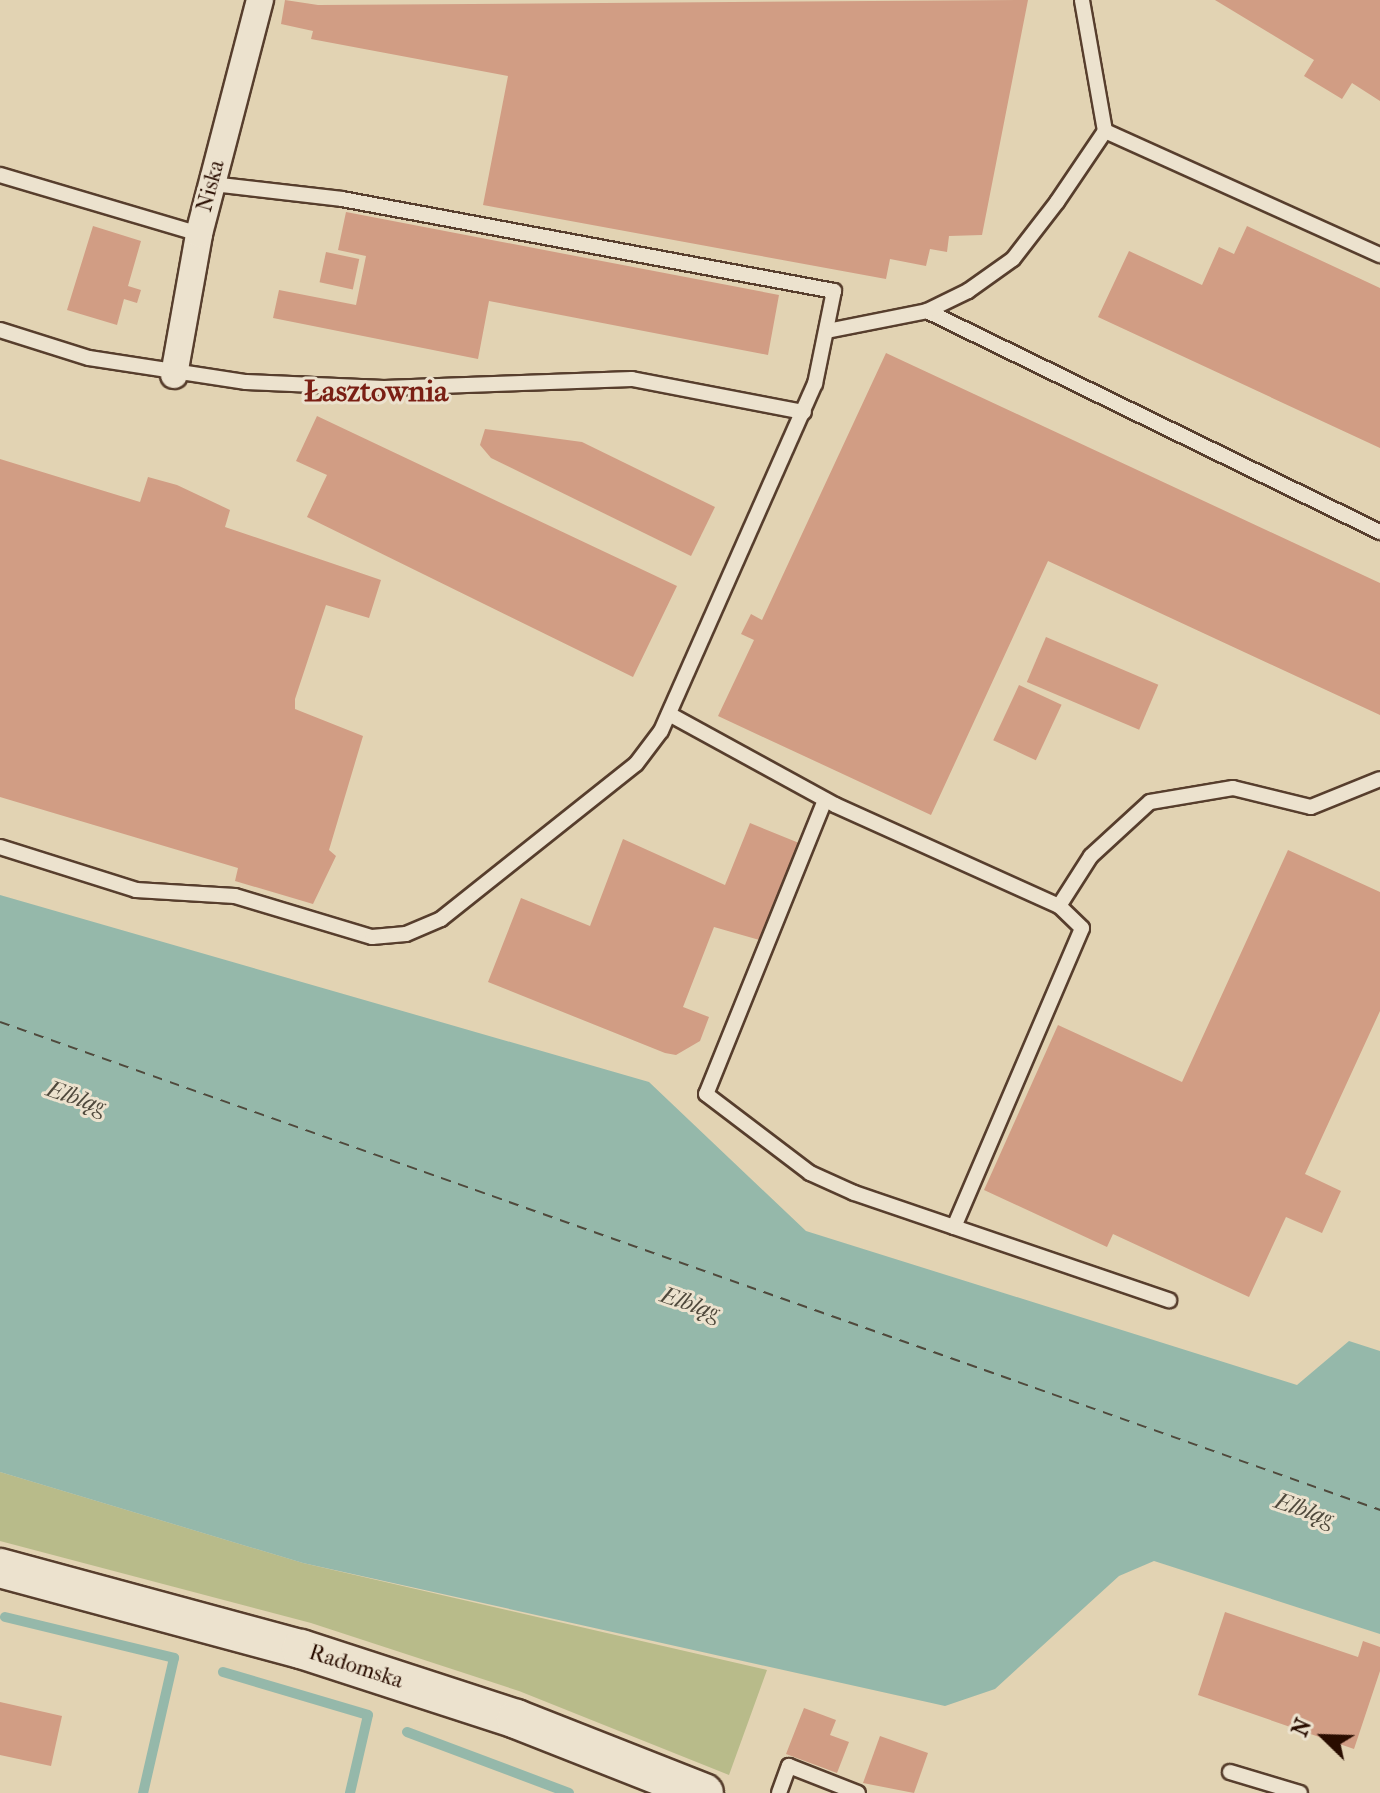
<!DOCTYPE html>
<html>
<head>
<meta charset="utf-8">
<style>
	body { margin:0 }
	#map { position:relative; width:1380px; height:1793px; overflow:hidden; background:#e2d3b3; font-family:"IM FELL French Canon",serif }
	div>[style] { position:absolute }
	.green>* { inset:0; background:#b8bb8a }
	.water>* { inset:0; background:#95b8aa }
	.stream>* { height:10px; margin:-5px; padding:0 5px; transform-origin:5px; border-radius:5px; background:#95b8aa }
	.ferry>* { height:2px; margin-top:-1px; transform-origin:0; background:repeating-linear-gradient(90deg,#4f493c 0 10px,transparent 0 18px) }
	.building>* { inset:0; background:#d19d84; transform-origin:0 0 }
	.roads { filter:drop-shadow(2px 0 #573e2d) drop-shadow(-2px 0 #573e2d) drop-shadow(0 2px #573e2d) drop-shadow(0 -2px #573e2d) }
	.lane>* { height:14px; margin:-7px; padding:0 7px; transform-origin:7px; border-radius:7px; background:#ece2ce }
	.street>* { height:26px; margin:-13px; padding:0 13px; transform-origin:13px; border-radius:13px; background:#ece2ce }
	.secondary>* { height:38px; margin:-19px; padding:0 19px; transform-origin:19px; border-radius:19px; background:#ece2ce }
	span { translate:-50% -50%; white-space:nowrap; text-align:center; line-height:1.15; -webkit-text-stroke:6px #ece2ce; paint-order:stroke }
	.street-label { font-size:22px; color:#290d00 }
	.water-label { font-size:24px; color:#4f493c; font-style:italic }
	.district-label { font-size:30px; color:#7a1f14; font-weight:700 }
	.north { position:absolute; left:1284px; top:1697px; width:80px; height:80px; -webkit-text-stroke:6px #ece2ce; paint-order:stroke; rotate:293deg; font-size:22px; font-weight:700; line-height:32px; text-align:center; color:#290d00 }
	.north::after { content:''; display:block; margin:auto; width:28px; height:36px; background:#290d00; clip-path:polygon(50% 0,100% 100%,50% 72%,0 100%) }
</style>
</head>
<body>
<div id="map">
	<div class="green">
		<i style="clip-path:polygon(0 1472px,303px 1563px,767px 1670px,729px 1775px,519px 1691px,311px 1623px,0 1541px)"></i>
	</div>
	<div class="water">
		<i style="clip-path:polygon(0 895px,649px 1082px,806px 1231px,1297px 1385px,1349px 1341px,1380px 1351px,1380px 1634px,1154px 1561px,1119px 1576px,995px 1689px,945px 1706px,303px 1563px,0 1472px)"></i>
	</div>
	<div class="stream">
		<i style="left:5px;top:1617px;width:174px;rotate:13.6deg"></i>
		<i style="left:174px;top:1658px;width:139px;rotate:102.9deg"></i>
		<i style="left:223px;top:1672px;width:151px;rotate:16.5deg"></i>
		<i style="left:368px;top:1715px;width:80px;rotate:103deg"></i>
		<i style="left:407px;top:1732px;width:173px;rotate:20.6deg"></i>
	</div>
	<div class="ferry">
		<i style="left:0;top:1022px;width:1464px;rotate:19.47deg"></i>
	</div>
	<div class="building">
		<i style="clip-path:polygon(285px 0,318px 5px,1028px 0,982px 235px,949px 236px,947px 252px,930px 249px,926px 266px,890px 259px,886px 279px,483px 205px,508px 76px,311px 39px,313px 31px,281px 24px)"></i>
		<i style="clip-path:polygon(1215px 0,1380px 0,1380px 101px,1352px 83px,1342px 99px,1304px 76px,1314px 60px)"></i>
		<i style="clip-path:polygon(346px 212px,779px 295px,768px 355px,489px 301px,478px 359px,273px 318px,279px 290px,356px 305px,366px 256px,338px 250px)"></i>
		<i style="clip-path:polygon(93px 226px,141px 241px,128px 286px,141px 290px,137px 303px,124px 299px,117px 325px,67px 310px)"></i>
		<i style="clip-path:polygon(1247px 226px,1380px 288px,1380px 448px,1098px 317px,1129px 251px,1202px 285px,1219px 247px,1234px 254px)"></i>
		<i style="left:326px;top:252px;width:34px;height:31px;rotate:12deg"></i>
		<i style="clip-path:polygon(886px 353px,1380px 583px,1380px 715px,1048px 561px,931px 815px,718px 716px,754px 640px,741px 634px,751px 614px,762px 620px)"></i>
		<i style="clip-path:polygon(317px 416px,677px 586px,633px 677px,307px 517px,327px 475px,296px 461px)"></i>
		<i style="clip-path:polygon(485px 429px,582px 442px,715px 507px,691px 556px,491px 458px,480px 445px)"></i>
		<i style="clip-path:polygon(0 459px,140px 502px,148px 477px,177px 485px,230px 510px,225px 527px,381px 580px,369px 618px,326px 605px,295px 699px,295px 709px,363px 736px,329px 850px,336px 856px,313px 904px,235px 881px,238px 868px,0 797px)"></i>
		<i style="left:1046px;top:637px;width:122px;height:49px;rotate:23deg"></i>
		<i style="left:1019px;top:685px;width:47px;height:61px;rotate:25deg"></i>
		<i style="clip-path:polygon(750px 823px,799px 843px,763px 941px,714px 927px,683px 1007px,709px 1017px,700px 1041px,676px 1055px,665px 1053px,488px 982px,521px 898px,590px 926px,623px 839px,725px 885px)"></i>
		<i style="clip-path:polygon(1288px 850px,1380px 892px,1380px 1011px,1305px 1174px,1341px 1191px,1322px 1233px,1286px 1217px,1249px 1297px,1113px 1234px,1107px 1247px,984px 1190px,1058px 1025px,1182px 1082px)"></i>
		<i style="clip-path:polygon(1225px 1612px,1358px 1657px,1363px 1641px,1380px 1647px,1380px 1671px,1354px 1749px,1198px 1695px)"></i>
		<i style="clip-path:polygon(0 1702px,62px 1716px,51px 1766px,0 1755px)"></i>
		<i style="clip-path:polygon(804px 1708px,836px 1720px,830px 1735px,849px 1742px,837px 1773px,786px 1754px)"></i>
		<i style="clip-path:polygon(880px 1736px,928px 1753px,914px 1793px,863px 1783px)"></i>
	</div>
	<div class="roads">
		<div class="lane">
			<i style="left:1105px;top:131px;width:302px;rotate:24.3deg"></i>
			<i style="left:0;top:175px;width:208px;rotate:16.5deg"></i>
			<i style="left:927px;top:311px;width:504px;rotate:26.01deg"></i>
			<i style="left:0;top:330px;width:93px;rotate:17.5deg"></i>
			<i style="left:89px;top:358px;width:159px;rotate:8.7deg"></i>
			<i style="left:246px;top:382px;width:138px;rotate:2.5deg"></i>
			<i style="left:384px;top:388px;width:248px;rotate:-2.1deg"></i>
			<i style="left:632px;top:379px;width:175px;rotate:10.9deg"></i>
			<i style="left:827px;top:331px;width:102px;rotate:-11.3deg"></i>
			<i style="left:927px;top:311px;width:46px;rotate:-26deg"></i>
			<i style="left:968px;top:291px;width:55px;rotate:-35.4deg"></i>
			<i style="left:1013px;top:259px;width:72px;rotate:-52.3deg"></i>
			<i style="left:1057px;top:202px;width:86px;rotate:-55.9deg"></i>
			<i style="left:1105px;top:131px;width:133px;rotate:-100deg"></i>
			<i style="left:669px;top:714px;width:189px;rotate:28.7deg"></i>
			<i style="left:835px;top:805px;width:246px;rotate:24.3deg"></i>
			<i style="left:1059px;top:906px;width:59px;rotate:-57.4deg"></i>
			<i style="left:1091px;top:856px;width:80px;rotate:-42.5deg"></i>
			<i style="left:1150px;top:802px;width:84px;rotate:-9.6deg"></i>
			<i style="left:1233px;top:788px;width:80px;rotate:13.7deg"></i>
			<i style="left:1311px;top:807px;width:74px;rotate:-22.1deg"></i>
			<i style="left:825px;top:800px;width:317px;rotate:112deg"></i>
			<i style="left:706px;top:1094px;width:131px;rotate:37.2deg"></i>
			<i style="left:810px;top:1173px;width:48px;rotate:24.4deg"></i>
			<i style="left:854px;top:1193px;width:333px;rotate:18.8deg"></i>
			<i style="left:0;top:847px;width:143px;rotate:17.5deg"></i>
			<i style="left:136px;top:890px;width:99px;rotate:3.5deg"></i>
			<i style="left:235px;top:896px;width:143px;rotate:16.7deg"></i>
			<i style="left:372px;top:937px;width:34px;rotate:-5deg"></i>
			<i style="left:406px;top:934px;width:38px;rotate:-23deg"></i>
			<i style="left:441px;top:919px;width:249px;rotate:-38.5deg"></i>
			<i style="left:636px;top:764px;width:41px;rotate:-52.9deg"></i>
			<i style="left:661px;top:731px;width:380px;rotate:-66.1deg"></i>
			<i style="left:815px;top:384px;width:95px;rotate:-78.5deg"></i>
			<i style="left:834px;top:291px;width:501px;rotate:-169.41deg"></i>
			<i style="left:342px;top:199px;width:131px;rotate:-173.4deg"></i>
			<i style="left:954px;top:1227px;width:325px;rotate:-66.8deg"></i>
			<i style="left:1082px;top:928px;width:32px;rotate:-136deg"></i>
			<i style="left:1230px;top:1772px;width:73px;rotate:16.7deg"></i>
			<i style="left:779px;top:1793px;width:29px;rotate:-70deg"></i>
			<i style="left:789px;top:1766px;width:74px;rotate:21.4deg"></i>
		</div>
		<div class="street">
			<i style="left:174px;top:375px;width:143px;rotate:-79.9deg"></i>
			<i style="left:199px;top:234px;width:242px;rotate:-75.4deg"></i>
		</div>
		<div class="secondary">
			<i style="left:0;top:1568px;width:312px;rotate:15.1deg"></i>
			<i style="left:301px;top:1649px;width:226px;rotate:18deg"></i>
			<i style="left:516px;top:1719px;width:202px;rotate:21.5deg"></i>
		</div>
	</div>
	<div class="street-label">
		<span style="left:211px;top:186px;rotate:-75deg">Niska</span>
		<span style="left:356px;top:1667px;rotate:18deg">Radomska</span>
	</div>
	<div class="water-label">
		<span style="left:76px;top:1098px;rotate:19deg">Elbląg</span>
		<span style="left:690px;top:1304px;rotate:19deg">Elbląg</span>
		<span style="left:1304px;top:1510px;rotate:19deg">Elbląg</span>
	</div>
	<div class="district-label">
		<span style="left:376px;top:392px">Łasztownia</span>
	</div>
	<div class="north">N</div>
</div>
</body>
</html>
